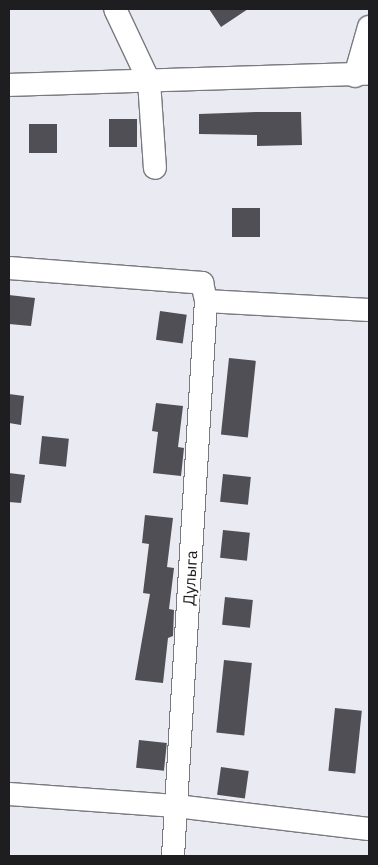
<!DOCTYPE html>
<html>
<head>
<meta charset="utf-8">
<style>
	body { margin:0 }
	#map { position:relative; width:378px; height:865px; overflow:hidden; background:#eaeaf2; font-family:"IBM Plex Sans",sans-serif }
	div>[style] { position:absolute }
	.building>* { inset:0; background:#504f56; transform-origin:0 0 }
	.roads { filter:drop-shadow(1px 0 #797980) drop-shadow(-1px 0 #797980) drop-shadow(0 1px #797980) drop-shadow(0 -1px #797980) }
	.minor>* { height:22px; margin:-11px; padding:0 11px; transform-origin:11px; border-radius:11px; background:#fff }
	span { translate:-50% -50%; white-space:nowrap; text-align:center; line-height:1.15; -webkit-text-stroke:5px #fff; paint-order:stroke }
	.street-label { font-size:16px; color:#1e1e20 }
	.frame { position:absolute; inset:0; border:10px solid #1e1e20; pointer-events:none }
</style>
</head>
<body>
<div id="map">
	<div class="building">
		<i style="clip-path:polygon(209px 9px,248px 9px,221px 27px)"></i>
		<i style="clip-path:polygon(256px 112px,301px 112px,302px 145px,257px 146px,257px 135px,199px 134px,199px 114px)"></i>
		<i style="left:109px;top:119px;width:28px;height:28px"></i>
		<i style="left:57px;top:124px;width:29px;height:28px;rotate:90deg"></i>
		<i style="left:232px;top:208px;width:28px;height:29px"></i>
		<i style="clip-path:polygon(9px 295px,35px 298px,31px 326px,9px 324px)"></i>
		<i style="left:160px;top:311px;width:27px;height:29px;rotate:8deg"></i>
		<i style="left:229px;top:358px;width:27px;height:77px;rotate:6deg"></i>
		<i style="clip-path:polygon(9px 394px,24px 396px,21px 425px,9px 423px)"></i>
		<i style="clip-path:polygon(156px 403px,183px 406px,178px 447px,184px 448px,181px 476px,153px 473px,158px 432px,152px 431px)"></i>
		<i style="left:42px;top:436px;width:27px;height:28px;rotate:6deg"></i>
		<i style="clip-path:polygon(9px 473px,25px 475px,21px 503px,9px 502px)"></i>
		<i style="left:223px;top:474px;width:28px;height:28px;rotate:6deg"></i>
		<i style="clip-path:polygon(145px 515px,173px 518px,167px 567px,174px 568px,169px 609px,174px 610px,173px 636px,168px 638px,163px 683px,135px 680px,150px 594px,143px 593px,149px 544px,142px 543px)"></i>
		<i style="left:223px;top:530px;width:27px;height:28px;rotate:6deg"></i>
		<i style="left:225px;top:597px;width:28px;height:28px;rotate:6deg"></i>
		<i style="left:224px;top:660px;width:28px;height:73px;rotate:6deg"></i>
		<i style="left:335px;top:708px;width:27px;height:63px;rotate:6deg"></i>
		<i style="left:139px;top:740px;width:28px;height:28px;rotate:6deg"></i>
		<i style="left:221px;top:767px;width:28px;height:28px;rotate:8deg"></i>
	</div>
	<div class="roads">
		<div class="minor">
			<i style="left:115px;top:9px;width:80px;rotate:64.7deg"></i>
			<i style="left:149px;top:81px;width:87px;rotate:86.1deg"></i>
			<i style="left:355px;top:76px;width:51px;rotate:-74.1deg"></i>
			<i style="left:9px;top:85px;width:360px;rotate:-1.8deg"></i>
			<i style="left:9px;top:268px;width:194px;rotate:4.4deg"></i>
			<i style="left:202px;top:283px;width:18px;rotate:77deg"></i>
			<i style="left:206px;top:301px;width:163px;rotate:3.2deg"></i>
			<i style="left:9px;top:794px;width:167px;rotate:4.1deg"></i>
			<i style="left:176px;top:806px;width:194px;rotate:6.8deg"></i>
			<i style="left:173px;top:856px;width:556px;rotate:-86.6deg"></i>
		</div>
	</div>
	<div class="street-label">
		<span style="left:190px;top:578px;rotate:-87deg">Дулыга</span>
	</div>
	<div class="frame"></div>
</div>
</body>
</html>
